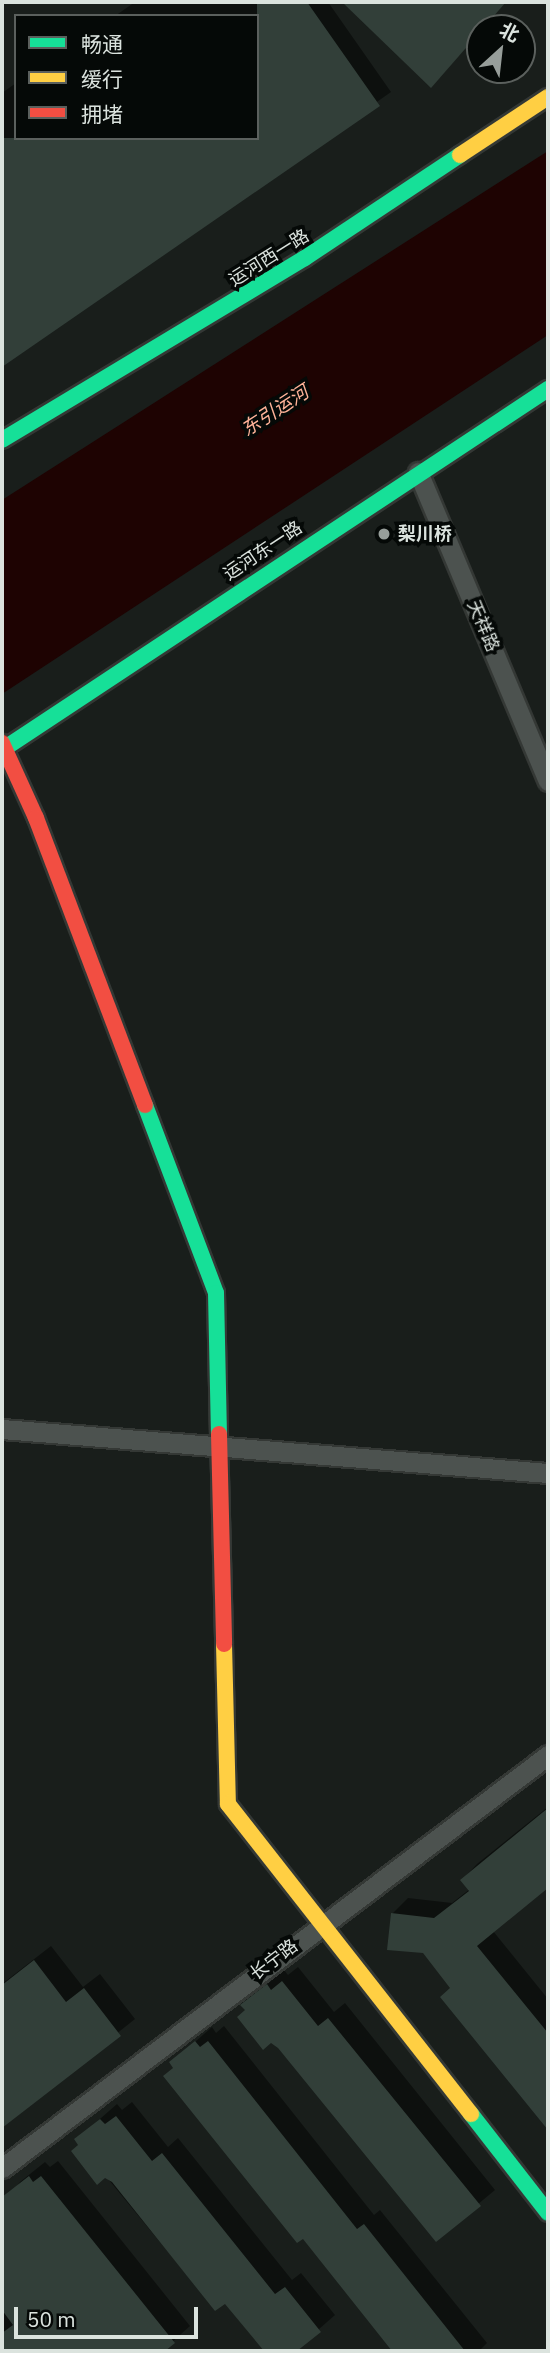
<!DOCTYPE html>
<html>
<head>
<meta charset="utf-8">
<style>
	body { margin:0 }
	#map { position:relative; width:550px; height:2353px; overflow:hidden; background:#191e1b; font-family:"IBM Plex Sans","Noto Sans SC",sans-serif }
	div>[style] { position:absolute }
	.water>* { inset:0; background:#1e0302 }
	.shadow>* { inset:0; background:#0007 }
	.building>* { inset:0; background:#323f39 }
	.roads { filter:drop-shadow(2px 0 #343835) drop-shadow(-2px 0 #343835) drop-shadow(0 2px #343835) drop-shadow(0 -2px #343835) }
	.street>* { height:19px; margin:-9.5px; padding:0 9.5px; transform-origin:9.5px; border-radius:9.5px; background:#4c524f }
	.fast>* { height:16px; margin:-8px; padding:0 8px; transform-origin:8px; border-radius:8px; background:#16e098 }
	.slow>* { height:16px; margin:-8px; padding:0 8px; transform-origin:8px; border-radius:8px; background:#ffcf43 }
	.jam>* { height:16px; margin:-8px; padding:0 8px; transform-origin:8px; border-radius:8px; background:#f24e42 }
	.dots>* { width:19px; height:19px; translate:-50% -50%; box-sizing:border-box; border:4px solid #050907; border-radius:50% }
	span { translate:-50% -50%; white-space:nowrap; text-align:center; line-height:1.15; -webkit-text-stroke:7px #050907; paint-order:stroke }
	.street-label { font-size:18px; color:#dbe3de }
	.poi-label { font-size:18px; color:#dbe3de; font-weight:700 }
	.left { translate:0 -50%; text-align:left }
	.water-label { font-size:19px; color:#feb298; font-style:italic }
	.frame { position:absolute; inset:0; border:4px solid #dbe3de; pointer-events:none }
	.legend { position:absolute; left:14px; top:14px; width:245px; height:126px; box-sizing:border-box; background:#050907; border:2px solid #5b605d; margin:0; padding:9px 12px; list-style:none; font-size:21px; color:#dbe3de }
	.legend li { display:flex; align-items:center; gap:14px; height:35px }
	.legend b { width:35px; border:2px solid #5b605d }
	.north { position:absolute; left:466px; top:14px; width:70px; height:70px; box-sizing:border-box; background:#050907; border:2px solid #5b605d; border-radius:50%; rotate:27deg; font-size:19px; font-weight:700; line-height:28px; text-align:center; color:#dbe3de }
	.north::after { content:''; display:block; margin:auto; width:24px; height:32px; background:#979e9a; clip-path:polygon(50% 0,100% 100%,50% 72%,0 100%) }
	.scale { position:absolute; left:14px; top:2307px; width:184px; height:32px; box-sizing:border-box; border:4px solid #dbe3de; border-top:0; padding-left:9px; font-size:21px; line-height:24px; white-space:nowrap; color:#dbe3de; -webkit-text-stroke:5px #050907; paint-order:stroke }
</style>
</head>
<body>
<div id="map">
	<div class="water">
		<i style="clip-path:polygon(548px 151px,548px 335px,2px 694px,2px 500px)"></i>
	</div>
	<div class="shadow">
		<i style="clip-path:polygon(135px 2px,328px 2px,391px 92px,2px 365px,2px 93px,16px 83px,16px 138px,257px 138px,257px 16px,115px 16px)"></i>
		<i style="clip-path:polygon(345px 2px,503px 2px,431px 86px)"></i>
		<i style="clip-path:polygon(548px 1807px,548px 1886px,493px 1931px,548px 1999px,548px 2128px,442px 1997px,452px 1987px,392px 1914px,408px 1898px,452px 1903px,470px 1889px,462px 1880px,477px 1864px)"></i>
		<i style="clip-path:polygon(51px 1946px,83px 1987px,100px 1974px,135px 2019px,2px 2125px,2px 2049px,16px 2039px,2px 2020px,2px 1984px)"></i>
		<i style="clip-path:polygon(298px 1967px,334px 2012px,345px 2003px,495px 2190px,436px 2239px,243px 2005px,284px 1970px,288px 1975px)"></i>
		<i style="clip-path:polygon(224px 2026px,374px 2215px,380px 2210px,487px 2343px,479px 2351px,395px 2351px,304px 2236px,171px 2063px,212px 2027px,216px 2033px)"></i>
		<i style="clip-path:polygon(132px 2102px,168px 2147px,178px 2138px,292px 2280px,301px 2273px,335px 2315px,294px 2351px,265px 2351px,249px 2331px,242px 2288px,215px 2309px,76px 2140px,117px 2104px,122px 2110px)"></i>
		<i style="clip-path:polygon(58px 2161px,190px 2326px,162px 2351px,2px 2351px,2px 2205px,20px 2182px,45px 2162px,50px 2167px)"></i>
	</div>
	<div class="building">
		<i style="clip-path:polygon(257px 2px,307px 2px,380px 106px,2px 367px,2px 138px,257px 138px)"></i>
		<i style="clip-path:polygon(342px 2px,506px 2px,431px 88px)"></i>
		<i style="clip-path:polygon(548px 1808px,548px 1888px,477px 1946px,548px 2033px,548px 2130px,440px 1997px,450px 1988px,423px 1953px,387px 1950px,391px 1913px,434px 1918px,469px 1891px,460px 1880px)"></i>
		<i style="clip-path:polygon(34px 1960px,66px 2002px,84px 1988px,121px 2036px,2px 2128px,2px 1985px)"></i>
		<i style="clip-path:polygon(282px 1981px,318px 2026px,328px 2018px,481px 2206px,436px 2242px,278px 2048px,271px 2043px,263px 2050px,237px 2017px,245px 2010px,240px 2005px,267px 1984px,271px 1990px)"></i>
		<i style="clip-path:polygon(195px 2041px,200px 2047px,208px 2041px,357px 2229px,364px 2224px,465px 2351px,392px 2351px,303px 2239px,297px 2243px,163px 2076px,173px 2068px,169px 2062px)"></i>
		<i style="clip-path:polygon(116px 2116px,152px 2161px,162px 2153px,275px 2294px,285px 2287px,321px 2332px,297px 2351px,264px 2351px,225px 2304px,215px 2311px,112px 2182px,105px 2178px,97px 2185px,71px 2151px,78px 2145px,74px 2139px,100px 2119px,105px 2124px)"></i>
		<i style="clip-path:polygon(29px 2176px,33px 2182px,41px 2176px,175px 2343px,165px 2351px,2px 2351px,2px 2333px,13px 2325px,2px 2310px,2px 2197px)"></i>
	</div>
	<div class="roads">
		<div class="street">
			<i style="left:418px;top:472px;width:335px;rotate:67.2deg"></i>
			<i style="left:2px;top:1429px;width:548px;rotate:4.61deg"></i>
			<i style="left:2px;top:2168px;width:685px;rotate:-37.1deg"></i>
		</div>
		<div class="fast">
			<i style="left:2px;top:440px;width:353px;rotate:-31deg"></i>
			<i style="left:305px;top:258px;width:186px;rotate:-33.6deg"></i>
			<i style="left:2px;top:750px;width:655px;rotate:-33.47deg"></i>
			<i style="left:145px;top:1105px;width:201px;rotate:69.3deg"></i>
			<i style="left:216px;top:1293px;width:141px;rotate:88.8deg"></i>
			<i style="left:471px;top:2114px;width:125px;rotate:52.1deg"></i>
		</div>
		<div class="slow">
			<i style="left:460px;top:155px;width:105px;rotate:-33.4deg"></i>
			<i style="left:224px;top:1644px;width:160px;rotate:88.6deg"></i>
			<i style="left:228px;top:1804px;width:394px;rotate:51.9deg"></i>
		</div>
		<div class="jam">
			<i style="left:2px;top:743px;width:82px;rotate:65.6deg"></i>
			<i style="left:36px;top:818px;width:307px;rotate:69.2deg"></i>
			<i style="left:219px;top:1434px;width:210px;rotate:88.6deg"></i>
		</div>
	</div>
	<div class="dots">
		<i style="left:384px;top:534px;background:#979e9a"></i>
	</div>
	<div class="street-label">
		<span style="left:269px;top:258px;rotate:-32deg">运河西一路</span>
		<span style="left:263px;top:551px;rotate:-34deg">运河东一路</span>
		<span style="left:483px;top:626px;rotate:67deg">天祥路</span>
		<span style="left:274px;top:1960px;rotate:-37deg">长宁路</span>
	</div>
	<div class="poi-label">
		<span class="left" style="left:398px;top:534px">梨川桥</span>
	</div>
	<div class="water-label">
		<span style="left:275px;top:411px;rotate:-33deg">东引运河</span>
	</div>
	<div class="frame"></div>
	<ul class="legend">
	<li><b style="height:9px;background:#16e098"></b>畅通</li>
	<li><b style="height:9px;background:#ffcf43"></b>缓行</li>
	<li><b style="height:9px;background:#f24e42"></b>拥堵</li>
	</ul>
	<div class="north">北</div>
	<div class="scale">50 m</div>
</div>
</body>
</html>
